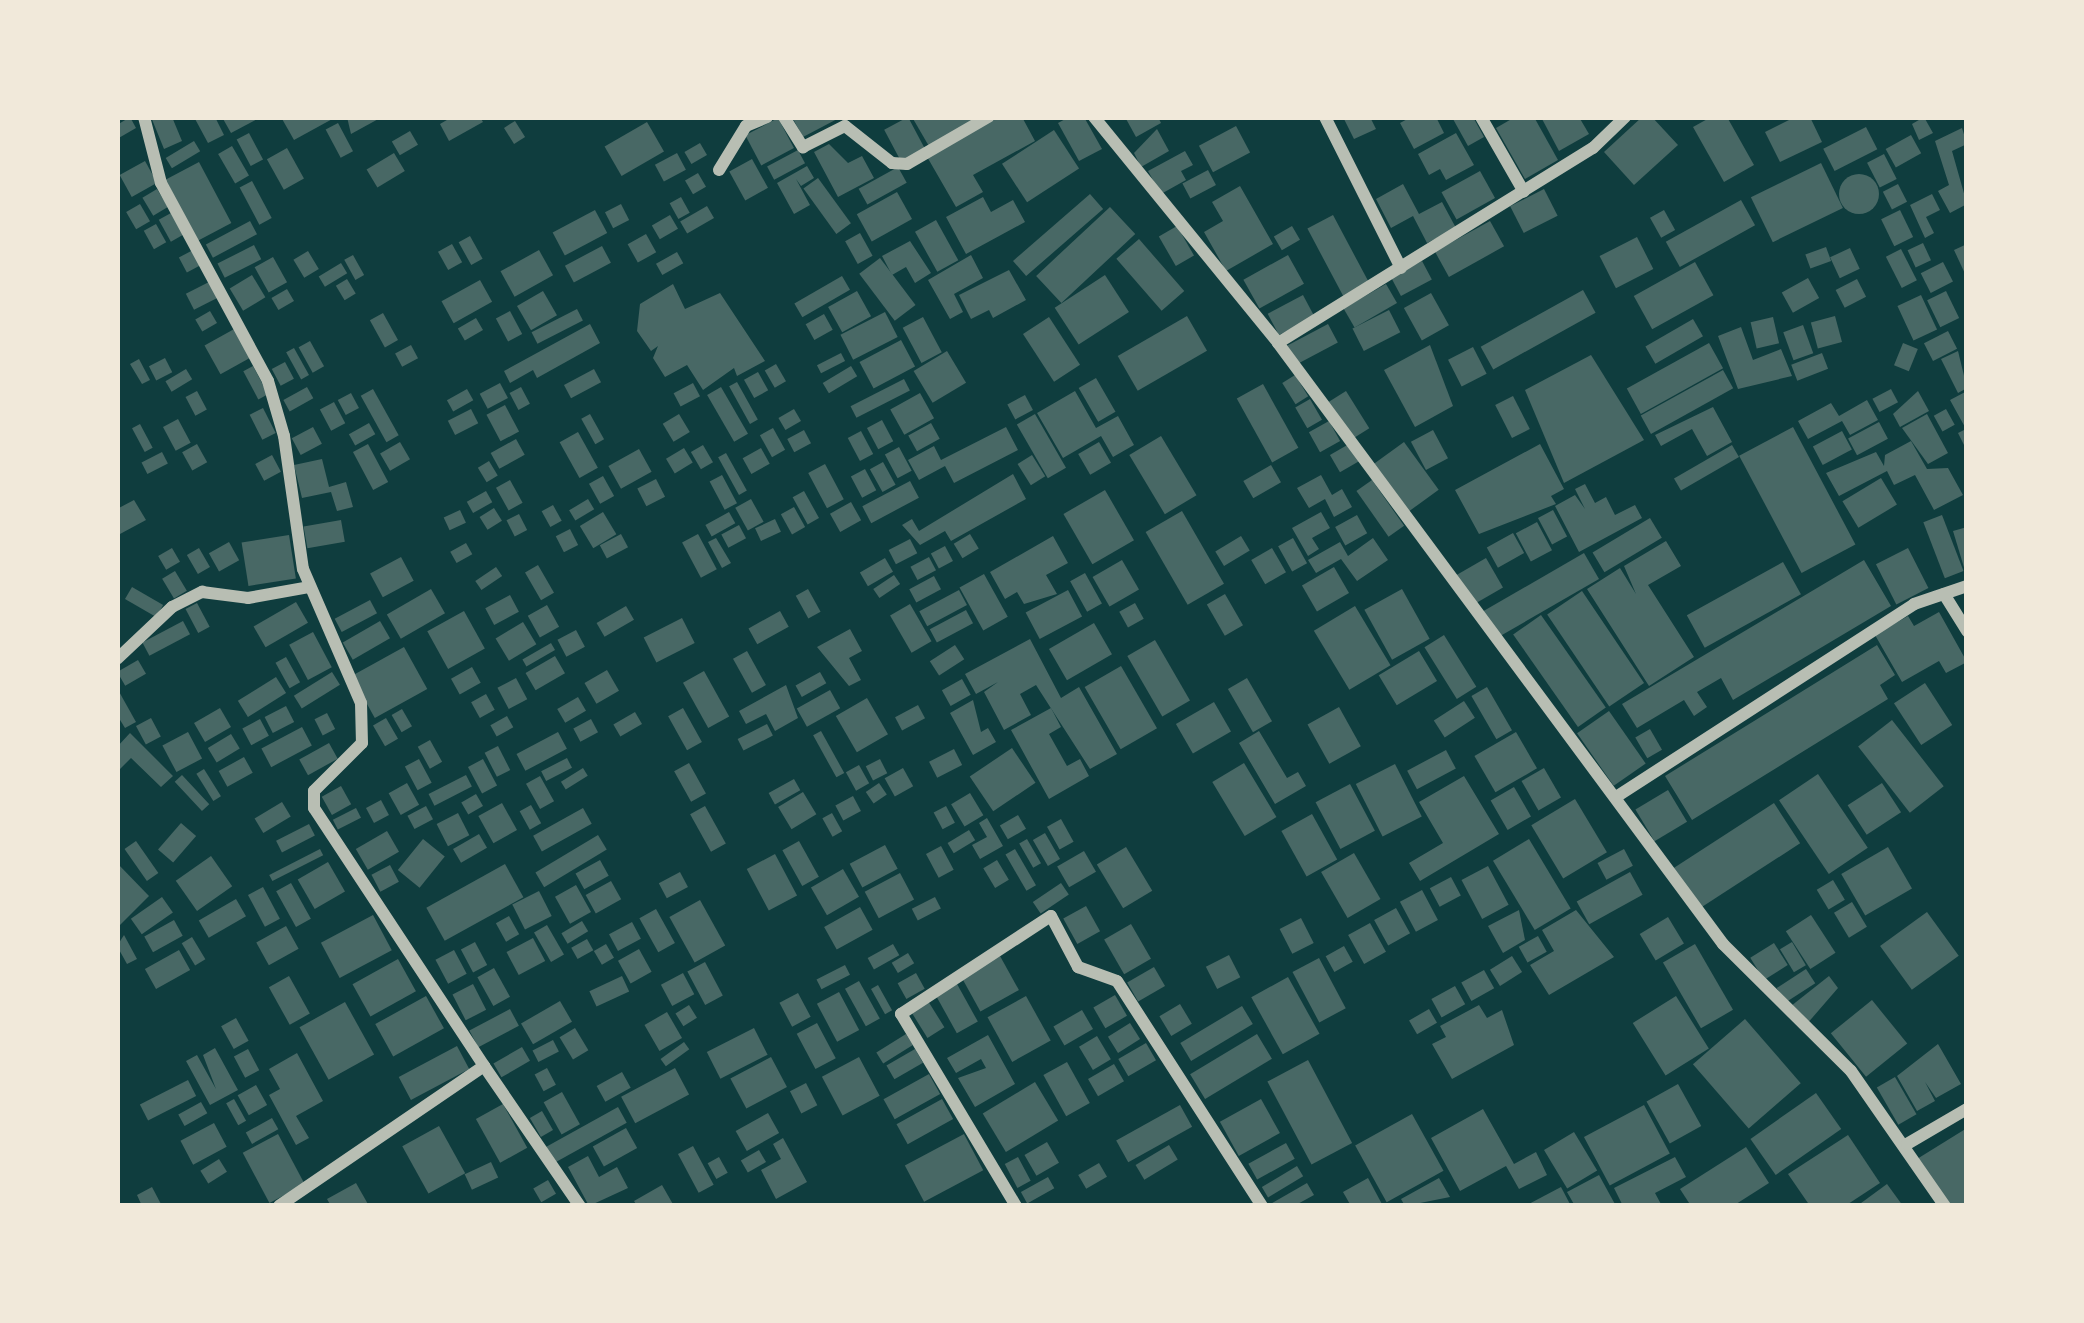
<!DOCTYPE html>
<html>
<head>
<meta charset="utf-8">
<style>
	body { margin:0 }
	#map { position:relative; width:2084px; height:1323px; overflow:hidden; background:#0f3d3e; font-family:Lora,serif }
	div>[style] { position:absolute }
	.building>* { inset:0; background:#486865; transform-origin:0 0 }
	.round { border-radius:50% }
	.minor>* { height:12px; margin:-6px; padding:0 6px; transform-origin:6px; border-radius:6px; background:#b8beb3 }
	span { translate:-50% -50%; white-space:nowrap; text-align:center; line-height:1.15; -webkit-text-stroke:10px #f1e9da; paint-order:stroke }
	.frame { position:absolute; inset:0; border:120px solid #f1e9da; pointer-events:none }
</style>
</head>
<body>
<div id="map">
	<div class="building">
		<i style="clip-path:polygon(130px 117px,136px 128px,117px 139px,117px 125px)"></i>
		<i style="clip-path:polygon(151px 117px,172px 117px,182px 141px,164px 149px)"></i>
		<i style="clip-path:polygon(194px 117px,215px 117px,224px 135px,208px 143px)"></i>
		<i style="clip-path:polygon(222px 117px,261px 117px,231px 133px)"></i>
		<i style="clip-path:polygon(281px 117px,336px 117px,294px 140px)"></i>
		<i style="clip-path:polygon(347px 117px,382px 117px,351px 134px)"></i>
		<i style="clip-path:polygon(452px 117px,480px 117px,483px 122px,449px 141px,440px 124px)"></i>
		<i style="clip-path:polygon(792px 117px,841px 117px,803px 137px)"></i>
		<i style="left:908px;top:117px;width:36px;height:27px;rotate:62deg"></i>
		<i style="clip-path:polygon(912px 117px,985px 117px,930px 148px)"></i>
		<i style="clip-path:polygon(992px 117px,1022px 117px,1035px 141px,973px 175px,983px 192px,956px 207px,926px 155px)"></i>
		<i style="clip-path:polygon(1069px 117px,1084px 117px,1102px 149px,1079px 161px,1058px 123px)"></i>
		<i style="clip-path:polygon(1125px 117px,1158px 117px,1161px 123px,1136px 137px)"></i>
		<i style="clip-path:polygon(1343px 117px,1370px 117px,1376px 129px,1354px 139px)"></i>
		<i style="clip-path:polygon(1411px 117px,1436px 117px,1444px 133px,1414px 149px,1400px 123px)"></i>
		<i style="clip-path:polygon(1473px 117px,1484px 137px,1468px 146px,1453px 119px)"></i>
		<i style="clip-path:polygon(1515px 117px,1534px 117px,1558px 160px,1525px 179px,1496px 128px)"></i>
		<i style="clip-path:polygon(1541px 117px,1579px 117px,1589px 134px,1559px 151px)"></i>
		<i style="clip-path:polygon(1642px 117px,1652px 117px,1678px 145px,1634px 185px,1604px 152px)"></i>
		<i style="clip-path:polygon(1711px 117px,1727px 117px,1754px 165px,1724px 182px,1693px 127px)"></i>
		<i style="clip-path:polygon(1795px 117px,1810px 117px,1822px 142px,1780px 162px,1765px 132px)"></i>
		<i style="clip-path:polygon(1924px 117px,1933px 133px,1919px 140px,1912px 124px)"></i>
		<i style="left:778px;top:118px;width:34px;height:37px;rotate:62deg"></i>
		<i style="left:515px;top:121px;width:19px;height:13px;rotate:58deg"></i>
		<i style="left:647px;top:122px;width:34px;height:49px;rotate:60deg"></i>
		<i style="left:338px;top:123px;width:32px;height:14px;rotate:62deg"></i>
		<i style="left:1236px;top:126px;width:30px;height:42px;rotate:62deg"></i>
		<i style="left:1866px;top:127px;width:25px;height:48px;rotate:63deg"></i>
		<i style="clip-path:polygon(1962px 128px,1967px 144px,1952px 151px,1967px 204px,1950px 213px,1938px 191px,1949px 185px,1935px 141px)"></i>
		<i style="clip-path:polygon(1157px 129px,1169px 151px,1141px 167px,1134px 153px)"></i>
		<i style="left:1054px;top:130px;width:46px;height:62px;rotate:57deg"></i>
		<i style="left:410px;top:131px;width:16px;height:21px;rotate:60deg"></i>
		<i style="left:249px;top:133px;width:30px;height:14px;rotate:62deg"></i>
		<i style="clip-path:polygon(1456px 133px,1474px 165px,1446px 180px,1440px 169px,1429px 175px,1418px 154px)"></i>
		<i style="left:1911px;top:135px;width:21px;height:29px;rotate:61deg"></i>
		<i style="left:194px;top:141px;width:12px;height:33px;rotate:59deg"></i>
		<i style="left:700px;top:143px;width:14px;height:18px;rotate:60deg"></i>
		<i style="clip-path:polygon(829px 144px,848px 163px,862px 156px,874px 178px,838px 197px,814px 152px)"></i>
		<i style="left:232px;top:146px;width:34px;height:16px;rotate:60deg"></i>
		<i style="left:287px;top:148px;width:35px;height:23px;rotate:61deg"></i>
		<i style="left:798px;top:150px;width:15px;height:35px;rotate:62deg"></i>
		<i style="clip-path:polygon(1185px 151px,1193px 165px,1181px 171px,1186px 180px,1161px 194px,1148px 171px)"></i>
		<i style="left:394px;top:153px;width:21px;height:32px;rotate:59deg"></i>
		<i style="left:677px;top:153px;width:19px;height:25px;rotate:62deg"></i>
		<i style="left:1884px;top:154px;width:28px;height:19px;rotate:63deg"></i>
		<i style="left:752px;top:159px;width:33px;height:26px;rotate:61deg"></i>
		<i style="left:145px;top:161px;width:25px;height:29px;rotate:61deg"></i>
		<i style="left:199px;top:162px;width:69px;height:38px;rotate:62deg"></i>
		<i style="left:1821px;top:163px;width:50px;height:78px;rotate:64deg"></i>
		<i style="clip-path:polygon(807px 166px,814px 178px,801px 186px,796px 179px,810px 205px,794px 214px,777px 183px)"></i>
		<i style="left:898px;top:167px;width:18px;height:45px;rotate:61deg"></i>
		<i style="left:1208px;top:170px;width:17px;height:29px;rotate:62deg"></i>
		<i style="left:1480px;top:171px;width:31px;height:44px;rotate:61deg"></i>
		<i style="left:698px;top:173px;width:16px;height:15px;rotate:60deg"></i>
		<i class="round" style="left:1839px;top:174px;width:40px;height:40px"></i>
		<i style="left:818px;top:178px;width:56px;height:18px;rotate:54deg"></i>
		<i style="left:252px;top:181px;width:42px;height:14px;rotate:62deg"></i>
		<i style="clip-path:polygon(1403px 184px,1419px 214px,1442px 202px,1456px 228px,1427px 243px,1413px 216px,1391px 228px,1376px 199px)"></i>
		<i style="left:1898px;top:184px;width:20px;height:17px;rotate:63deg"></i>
		<i style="clip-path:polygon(1240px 186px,1273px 244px,1226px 271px,1204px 232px,1223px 221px,1212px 202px)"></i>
		<i style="left:157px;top:189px;width:21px;height:17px;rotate:59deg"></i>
		<i style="left:1544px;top:189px;width:30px;height:38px;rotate:63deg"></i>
		<i style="left:897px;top:192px;width:31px;height:46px;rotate:61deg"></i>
		<i style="left:1090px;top:194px;width:20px;height:102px;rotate:49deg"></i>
		<i style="clip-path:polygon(1932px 194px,1940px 210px,1926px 217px,1934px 233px,1925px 238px,1910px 205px)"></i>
		<i style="left:681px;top:197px;width:18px;height:13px;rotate:61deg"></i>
		<i style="clip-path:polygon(983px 197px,991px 212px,1013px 200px,1025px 222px,966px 254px,946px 217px)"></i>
		<i style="left:1741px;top:200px;width:29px;height:86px;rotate:61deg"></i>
		<i style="left:140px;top:204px;width:20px;height:16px;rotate:60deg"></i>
		<i style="left:621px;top:204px;width:18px;height:18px;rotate:63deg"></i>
		<i style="left:707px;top:206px;width:14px;height:31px;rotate:60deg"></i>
		<i style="left:1110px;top:207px;width:37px;height:101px;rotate:47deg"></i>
		<i style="left:595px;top:210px;width:26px;height:48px;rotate:62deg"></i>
		<i style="left:1664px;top:210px;width:23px;height:16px;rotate:61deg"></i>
		<i style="left:1900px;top:210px;width:30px;height:21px;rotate:64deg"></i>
		<i style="left:171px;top:213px;width:25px;height:14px;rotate:61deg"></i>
		<i style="left:670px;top:215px;width:16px;height:21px;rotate:60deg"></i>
		<i style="left:1333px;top:215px;width:78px;height:29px;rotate:62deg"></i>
		<i style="left:936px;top:220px;width:46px;height:24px;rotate:61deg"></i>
		<i style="left:250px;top:221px;width:15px;height:50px;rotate:62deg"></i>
		<i style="left:1490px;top:221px;width:29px;height:63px;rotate:61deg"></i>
		<i style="left:156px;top:224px;width:21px;height:14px;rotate:61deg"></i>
		<i style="left:1177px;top:226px;width:34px;height:21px;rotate:60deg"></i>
		<i style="left:1292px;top:226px;width:16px;height:21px;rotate:60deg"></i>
		<i style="left:860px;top:233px;width:26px;height:17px;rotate:61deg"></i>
		<i style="left:646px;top:234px;width:21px;height:21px;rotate:61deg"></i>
		<i style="left:470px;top:236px;width:26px;height:13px;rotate:61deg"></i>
		<i style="left:1637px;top:237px;width:36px;height:42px;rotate:63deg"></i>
		<i style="left:1139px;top:239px;width:69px;height:30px;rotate:49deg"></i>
		<i style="clip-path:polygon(910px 241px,931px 273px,915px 283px,906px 267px,892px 275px,882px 256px)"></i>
		<i style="left:1923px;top:243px;width:19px;height:17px;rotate:65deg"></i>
		<i style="left:452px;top:244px;width:21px;height:16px;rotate:61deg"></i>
		<i style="clip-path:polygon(1967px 244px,1967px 278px,1954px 250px)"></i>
		<i style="left:254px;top:245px;width:16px;height:41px;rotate:63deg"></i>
		<i style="left:602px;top:246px;width:19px;height:42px;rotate:62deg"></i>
		<i style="left:1826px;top:247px;width:15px;height:22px;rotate:70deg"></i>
		<i style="left:1850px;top:248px;width:23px;height:22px;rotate:65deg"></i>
		<i style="left:1901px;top:249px;width:35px;height:17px;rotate:63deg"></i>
		<i style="left:193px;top:250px;width:17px;height:16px;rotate:62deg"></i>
		<i style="left:539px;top:250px;width:29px;height:44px;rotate:61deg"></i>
		<i style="left:308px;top:251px;width:21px;height:17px;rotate:59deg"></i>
		<i style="left:677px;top:252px;width:13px;height:24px;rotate:61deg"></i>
		<i style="left:353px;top:255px;width:23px;height:10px;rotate:61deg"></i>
		<i style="clip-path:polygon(971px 255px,983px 278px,954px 294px,963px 312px,950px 319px,928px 280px)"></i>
		<i style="left:1288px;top:255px;width:33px;height:51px;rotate:61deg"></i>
		<i style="left:273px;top:257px;width:29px;height:21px;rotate:61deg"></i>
		<i style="left:880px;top:258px;width:59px;height:26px;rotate:53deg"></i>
		<i style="left:1422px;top:261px;width:21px;height:35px;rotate:62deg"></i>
		<i style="left:1695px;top:262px;width:38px;height:70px;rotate:61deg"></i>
		<i style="left:1943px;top:262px;width:22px;height:25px;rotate:63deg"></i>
		<i style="left:341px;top:263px;width:12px;height:26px;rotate:59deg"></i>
		<i style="clip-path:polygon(1009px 270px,1026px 300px,993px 318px,989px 310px,971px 319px,959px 295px)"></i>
		<i style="left:252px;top:275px;width:26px;height:26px;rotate:59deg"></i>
		<i style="left:1105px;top:275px;width:44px;height:60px;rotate:57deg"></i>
		<i style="left:842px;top:276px;width:16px;height:55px;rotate:60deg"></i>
		<i style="left:1808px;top:278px;width:23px;height:30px;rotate:61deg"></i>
		<i style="left:347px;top:279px;width:17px;height:13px;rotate:59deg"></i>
		<i style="left:1857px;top:279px;width:20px;height:24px;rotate:63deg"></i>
		<i style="left:480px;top:280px;width:25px;height:44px;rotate:61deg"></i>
		<i style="left:209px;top:282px;width:18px;height:26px;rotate:63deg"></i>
		<i style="clip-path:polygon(673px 284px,685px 309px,720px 293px,765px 361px,737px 376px,734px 368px,703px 390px,687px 365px,665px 377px,653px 358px,658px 346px,651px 351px,637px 331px,640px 304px)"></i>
		<i style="left:1386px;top:284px;width:22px;height:49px;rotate:60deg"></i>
		<i style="left:287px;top:289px;width:14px;height:18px;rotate:60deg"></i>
		<i style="left:1583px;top:290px;width:26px;height:117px;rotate:61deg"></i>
		<i style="left:543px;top:291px;width:28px;height:30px;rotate:60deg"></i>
		<i style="left:857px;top:291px;width:29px;height:33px;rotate:61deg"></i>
		<i style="left:1946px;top:291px;width:30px;height:21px;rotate:64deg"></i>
		<i style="left:1431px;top:293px;width:37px;height:31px;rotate:61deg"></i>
		<i style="left:1303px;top:295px;width:24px;height:40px;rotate:62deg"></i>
		<i style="left:1921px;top:295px;width:38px;height:26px;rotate:65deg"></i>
		<i style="left:577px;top:309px;width:13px;height:51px;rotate:63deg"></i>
		<i style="left:1389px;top:310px;width:25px;height:41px;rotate:63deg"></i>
		<i style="left:210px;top:311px;width:14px;height:17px;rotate:60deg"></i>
		<i style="left:510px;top:311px;width:26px;height:16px;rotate:62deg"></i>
		<i style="left:885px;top:312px;width:28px;height:50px;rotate:63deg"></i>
		<i style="left:383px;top:313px;width:31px;height:15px;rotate:61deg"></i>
		<i style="left:824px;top:314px;width:18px;height:21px;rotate:61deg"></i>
		<i style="left:1187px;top:316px;width:40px;height:80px;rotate:60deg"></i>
		<i style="left:1835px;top:316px;width:27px;height:25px;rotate:75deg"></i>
		<i style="left:923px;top:317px;width:40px;height:23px;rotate:62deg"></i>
		<i style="left:1049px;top:317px;width:57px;height:31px;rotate:57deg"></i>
		<i style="left:1773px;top:317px;width:27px;height:23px;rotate:77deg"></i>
		<i style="left:476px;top:318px;width:14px;height:21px;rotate:60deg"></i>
		<i style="left:1693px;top:319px;width:20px;height:55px;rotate:60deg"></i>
		<i style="clip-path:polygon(590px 324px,600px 343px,537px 378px,533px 370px,510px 383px,504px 371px)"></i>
		<i style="left:1328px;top:324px;width:21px;height:47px;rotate:62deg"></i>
		<i style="left:1803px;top:325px;width:30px;height:21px;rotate:70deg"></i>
		<i style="clip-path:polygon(1741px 327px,1753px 360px,1781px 349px,1792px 376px,1738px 389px,1718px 336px)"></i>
		<i style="left:236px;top:328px;width:33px;height:36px;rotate:61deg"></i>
		<i style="left:1948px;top:331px;width:20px;height:27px;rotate:63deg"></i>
		<i style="left:901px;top:340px;width:30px;height:47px;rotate:62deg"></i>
		<i style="left:310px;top:341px;width:29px;height:13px;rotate:61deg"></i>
		<i style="left:1709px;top:343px;width:29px;height:94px;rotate:61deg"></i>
		<i style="left:1903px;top:343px;width:16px;height:24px;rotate:22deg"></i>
		<i style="left:411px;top:345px;width:15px;height:18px;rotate:62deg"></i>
		<i style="clip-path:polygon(1430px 345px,1453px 406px,1415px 427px,1384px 370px)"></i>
		<i style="left:1473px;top:347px;width:30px;height:28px;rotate:63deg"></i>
		<i style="left:294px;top:348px;width:31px;height:9px;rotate:61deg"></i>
		<i style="left:947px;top:351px;width:37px;height:39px;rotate:59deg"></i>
		<i style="clip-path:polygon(1958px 351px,1967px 388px,1958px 393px,1941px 359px)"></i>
		<i style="left:841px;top:353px;width:9px;height:27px;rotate:63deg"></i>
		<i style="left:1822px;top:353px;width:17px;height:33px;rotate:69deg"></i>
		<i style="clip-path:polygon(1591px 355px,1644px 440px,1564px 483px,1525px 390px)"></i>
		<i style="left:165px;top:358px;width:16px;height:18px;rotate:63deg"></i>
		<i style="clip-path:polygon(139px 359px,150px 380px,142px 384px,130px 364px)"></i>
		<i style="left:285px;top:362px;width:19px;height:15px;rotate:62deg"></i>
		<i style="left:776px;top:364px;width:20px;height:13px;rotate:60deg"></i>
		<i style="left:253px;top:366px;width:32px;height:11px;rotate:62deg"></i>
		<i style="left:851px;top:366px;width:12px;height:33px;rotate:59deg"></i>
		<i style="left:186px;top:369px;width:12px;height:24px;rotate:59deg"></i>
		<i style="left:594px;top:369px;width:15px;height:34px;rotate:62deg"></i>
		<i style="left:1723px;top:370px;width:21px;height:94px;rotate:61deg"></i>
		<i style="left:758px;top:372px;width:21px;height:16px;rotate:61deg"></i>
		<i style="left:1295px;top:375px;width:25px;height:15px;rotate:58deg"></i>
		<i style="left:1096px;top:378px;width:39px;height:20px;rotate:60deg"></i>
		<i style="left:904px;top:379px;width:13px;height:60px;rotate:63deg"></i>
		<i style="left:737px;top:382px;width:43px;height:9px;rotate:61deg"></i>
		<i style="left:500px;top:383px;width:17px;height:23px;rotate:62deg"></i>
		<i style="left:693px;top:383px;width:15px;height:22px;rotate:62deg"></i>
		<i style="left:1263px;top:384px;width:73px;height:30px;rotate:61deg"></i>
		<i style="left:307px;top:387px;width:13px;height:27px;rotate:61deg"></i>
		<i style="left:521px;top:387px;width:19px;height:13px;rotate:62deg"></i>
		<i style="left:721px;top:387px;width:54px;height:16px;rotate:60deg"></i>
		<i style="left:373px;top:389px;width:53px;height:14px;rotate:61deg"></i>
		<i style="left:467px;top:389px;width:13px;height:23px;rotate:61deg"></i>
		<i style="left:1891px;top:389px;width:15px;height:21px;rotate:62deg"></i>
		<i style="left:197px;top:391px;width:21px;height:13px;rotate:62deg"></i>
		<i style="clip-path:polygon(1075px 391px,1096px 428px,1118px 416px,1134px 445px,1113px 457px,1101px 436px,1063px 458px,1037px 413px)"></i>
		<i style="left:1346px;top:391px;width:44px;height:22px;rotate:58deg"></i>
		<i style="clip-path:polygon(1918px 391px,1929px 411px,1900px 427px,1893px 414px)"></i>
		<i style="clip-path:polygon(1967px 391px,1967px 451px,1958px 433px,1966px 429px,1950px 400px)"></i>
		<i style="left:351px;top:393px;width:17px;height:15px;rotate:62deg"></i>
		<i style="left:920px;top:393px;width:29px;height:34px;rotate:61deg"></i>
		<i style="left:1025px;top:395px;width:17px;height:20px;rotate:62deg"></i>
		<i style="left:1513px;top:396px;width:37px;height:20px;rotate:63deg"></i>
		<i style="left:1310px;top:399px;width:24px;height:17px;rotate:60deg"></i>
		<i style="clip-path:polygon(1867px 400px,1878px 420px,1850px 435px,1842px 421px,1808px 439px,1798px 421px,1831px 403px,1839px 416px)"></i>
		<i style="left:334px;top:402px;width:24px;height:16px;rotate:62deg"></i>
		<i style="left:505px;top:405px;width:30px;height:21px;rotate:62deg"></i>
		<i style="clip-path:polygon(1713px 407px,1732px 442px,1707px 456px,1692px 429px,1661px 446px,1655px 435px)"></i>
		<i style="left:263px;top:408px;width:28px;height:15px;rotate:63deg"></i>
		<i style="left:471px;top:409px;width:16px;height:26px;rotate:63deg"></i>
		<i style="left:794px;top:409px;width:14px;height:18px;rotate:60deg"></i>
		<i style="left:1946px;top:409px;width:18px;height:14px;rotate:61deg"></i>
		<i style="left:590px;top:414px;width:29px;height:10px;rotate:61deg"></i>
		<i style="left:679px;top:414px;width:21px;height:19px;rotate:59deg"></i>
		<i style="left:1035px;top:414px;width:62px;height:21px;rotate:60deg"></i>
		<i style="clip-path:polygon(1927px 414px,1948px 453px,1928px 464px,1902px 428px)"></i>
		<i style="left:178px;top:419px;width:27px;height:17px;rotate:62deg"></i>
		<i style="left:882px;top:420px;width:24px;height:17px;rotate:62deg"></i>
		<i style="left:1329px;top:421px;width:23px;height:23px;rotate:61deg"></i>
		<i style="left:1879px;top:422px;width:19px;height:35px;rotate:62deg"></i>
		<i style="left:369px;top:423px;width:13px;height:23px;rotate:61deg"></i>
		<i style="left:931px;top:423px;width:18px;height:26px;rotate:61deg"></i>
		<i style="left:140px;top:424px;width:27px;height:9px;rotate:62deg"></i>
		<i style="left:313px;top:427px;width:19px;height:24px;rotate:62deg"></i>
		<i style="clip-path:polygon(1006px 427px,1018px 450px,954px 483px,945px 466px,919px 480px,908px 460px,934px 446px,941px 460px)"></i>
		<i style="left:1793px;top:427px;width:133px;height:61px;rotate:62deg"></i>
		<i style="left:773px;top:428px;width:25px;height:15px;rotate:61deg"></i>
		<i style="left:804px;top:430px;width:15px;height:19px;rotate:62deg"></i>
		<i style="left:1433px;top:430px;width:32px;height:25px;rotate:62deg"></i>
		<i style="left:861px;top:431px;width:26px;height:15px;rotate:62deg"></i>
		<i style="left:1842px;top:431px;width:21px;height:33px;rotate:62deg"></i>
		<i style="left:578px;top:432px;width:41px;height:21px;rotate:61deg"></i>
		<i style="left:1161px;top:436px;width:69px;height:37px;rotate:59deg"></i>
		<i style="left:516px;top:439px;width:18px;height:29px;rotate:61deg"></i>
		<i style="clip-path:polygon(1911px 441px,1927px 469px,1948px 468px,1963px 495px,1934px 510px,1915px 475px,1894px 485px,1887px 471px,1839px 496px,1826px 473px,1876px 452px,1884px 466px,1885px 455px)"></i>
		<i style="left:400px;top:442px;width:20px;height:23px;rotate:60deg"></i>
		<i style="left:1099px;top:442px;width:24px;height:24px;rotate:60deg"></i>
		<i style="left:1404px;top:442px;width:59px;height:43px;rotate:54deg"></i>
		<i style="left:197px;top:444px;width:21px;height:17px;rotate:61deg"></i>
		<i style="left:368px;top:444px;width:43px;height:17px;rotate:62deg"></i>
		<i style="left:1349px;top:444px;width:20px;height:22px;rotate:60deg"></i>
		<i style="clip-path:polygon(1540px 444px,1564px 489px,1551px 496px,1556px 504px,1479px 534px,1455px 490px)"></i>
		<i style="left:703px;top:445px;width:20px;height:14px;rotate:60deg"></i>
		<i style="left:1732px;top:445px;width:14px;height:67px;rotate:60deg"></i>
		<i style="left:899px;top:447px;width:27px;height:16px;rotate:62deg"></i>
		<i style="left:684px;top:448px;width:17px;height:21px;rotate:59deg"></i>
		<i style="left:761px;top:448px;width:18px;height:21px;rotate:61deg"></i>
		<i style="left:639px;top:449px;width:26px;height:35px;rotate:61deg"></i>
		<i style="left:162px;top:452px;width:13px;height:23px;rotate:63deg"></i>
		<i style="left:726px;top:453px;width:43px;height:9px;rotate:61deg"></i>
		<i style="left:272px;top:455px;width:19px;height:19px;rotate:62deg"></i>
		<i style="left:1032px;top:455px;width:25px;height:17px;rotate:58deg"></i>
		<i style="clip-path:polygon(322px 459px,329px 487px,346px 482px,353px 507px,337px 511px,331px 492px,302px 498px,294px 465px)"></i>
		<i style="left:489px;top:461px;width:17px;height:13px;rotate:59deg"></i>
		<i style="left:883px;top:462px;width:26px;height:15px;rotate:61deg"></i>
		<i style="left:825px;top:464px;width:40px;height:19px;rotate:62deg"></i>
		<i style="left:1271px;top:465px;width:20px;height:32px;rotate:60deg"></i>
		<i style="left:865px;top:469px;width:24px;height:16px;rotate:62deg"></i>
		<i style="clip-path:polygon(1013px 474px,1026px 499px,951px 541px,945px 531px,920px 545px,902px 525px,912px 519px,919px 531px)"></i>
		<i style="left:722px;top:475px;width:32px;height:14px;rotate:62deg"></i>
		<i style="clip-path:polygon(1321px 475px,1332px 495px,1342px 489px,1352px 507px,1334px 517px,1325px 499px,1309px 508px,1297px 488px)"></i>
		<i style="left:603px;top:476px;width:23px;height:16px;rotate:61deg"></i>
		<i style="left:1881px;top:478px;width:31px;height:45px;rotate:59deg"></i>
		<i style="left:656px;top:479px;width:20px;height:21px;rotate:63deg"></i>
		<i style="left:510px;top:480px;width:26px;height:16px;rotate:61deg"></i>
		<i style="left:1372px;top:480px;width:56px;height:19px;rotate:55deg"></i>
		<i style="left:910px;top:481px;width:19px;height:54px;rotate:62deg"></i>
		<i style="clip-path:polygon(1585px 484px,1595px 503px,1606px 497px,1615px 515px,1635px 505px,1642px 518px,1579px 552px,1555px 506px,1575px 495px,1585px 509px,1575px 489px)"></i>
		<i style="left:1105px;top:490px;width:58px;height:48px;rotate:60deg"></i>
		<i style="left:486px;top:491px;width:13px;height:22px;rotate:61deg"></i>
		<i style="left:804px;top:491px;width:31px;height:13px;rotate:61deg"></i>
		<i style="left:588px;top:499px;width:12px;height:22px;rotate:59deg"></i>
		<i style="left:751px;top:499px;width:26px;height:18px;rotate:61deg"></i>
		<i style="clip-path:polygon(134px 500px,146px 520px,120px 534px,117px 509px)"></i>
		<i style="left:851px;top:502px;width:21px;height:24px;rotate:61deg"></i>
		<i style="left:553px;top:505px;width:18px;height:13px;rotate:61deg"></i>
		<i style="left:794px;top:507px;width:23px;height:15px;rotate:61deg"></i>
		<i style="left:494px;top:508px;width:15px;height:17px;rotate:58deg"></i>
		<i style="left:460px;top:510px;width:14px;height:18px;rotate:65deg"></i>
		<i style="left:1553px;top:510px;width:30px;height:17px;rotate:62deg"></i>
		<i style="left:1182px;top:511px;width:84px;height:42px;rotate:60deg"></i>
		<i style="left:603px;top:512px;width:26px;height:27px;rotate:59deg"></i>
		<i style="left:729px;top:512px;width:13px;height:27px;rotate:61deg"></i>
		<i style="clip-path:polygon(1321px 512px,1330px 528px,1312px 538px,1319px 549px,1308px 556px,1292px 528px)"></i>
		<i style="left:519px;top:514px;width:18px;height:14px;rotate:63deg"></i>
		<i style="left:1357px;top:515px;width:21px;height:25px;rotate:61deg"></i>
		<i style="left:1942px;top:515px;width:60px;height:20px;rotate:69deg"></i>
		<i style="left:1650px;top:518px;width:23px;height:67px;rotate:59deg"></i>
		<i style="left:775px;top:519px;width:14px;height:22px;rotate:65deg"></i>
		<i style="left:341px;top:520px;width:22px;height:38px;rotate:80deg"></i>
		<i style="left:1537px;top:522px;width:32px;height:24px;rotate:62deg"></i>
		<i style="left:739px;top:525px;width:15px;height:20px;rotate:62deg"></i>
		<i style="clip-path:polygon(1967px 527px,1967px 574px,1966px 574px,1953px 531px)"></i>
		<i style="left:570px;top:529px;width:18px;height:16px;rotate:63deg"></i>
		<i style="left:1513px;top:533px;width:23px;height:30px;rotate:61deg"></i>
		<i style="left:621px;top:534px;width:15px;height:24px;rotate:62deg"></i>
		<i style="left:698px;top:534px;width:40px;height:18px;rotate:62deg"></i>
		<i style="left:970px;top:534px;width:17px;height:19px;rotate:59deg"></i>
		<i style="left:289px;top:535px;width:44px;height:48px;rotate:81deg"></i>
		<i style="clip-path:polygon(1053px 536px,1068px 563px,1046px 575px,1057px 594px,1024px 604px,1017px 592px,1005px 599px,990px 572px)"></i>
		<i style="left:1241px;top:536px;width:17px;height:30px;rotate:59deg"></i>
		<i style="clip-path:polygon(716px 538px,731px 563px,722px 568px,708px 542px)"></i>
		<i style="left:1293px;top:538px;width:29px;height:17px;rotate:61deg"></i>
		<i style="clip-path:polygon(1373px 538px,1388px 560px,1357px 581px,1341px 559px,1316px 573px,1308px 560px,1340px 542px,1348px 556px)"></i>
		<i style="left:910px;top:539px;width:16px;height:24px;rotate:63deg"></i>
		<i style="clip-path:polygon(1666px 541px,1681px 566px,1648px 585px,1694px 657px,1649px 686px,1587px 589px,1620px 568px,1636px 594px,1624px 566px)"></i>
		<i style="left:229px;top:542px;width:21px;height:23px;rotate:61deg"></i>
		<i style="left:466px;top:543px;width:13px;height:18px;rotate:61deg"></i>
		<i style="left:945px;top:546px;width:17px;height:16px;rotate:62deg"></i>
		<i style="left:172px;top:548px;width:16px;height:16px;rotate:60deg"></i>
		<i style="left:199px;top:548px;width:22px;height:14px;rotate:60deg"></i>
		<i style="left:1272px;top:548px;width:28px;height:24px;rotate:60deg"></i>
		<i style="left:1908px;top:548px;width:45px;height:36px;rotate:63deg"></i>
		<i style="left:1584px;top:553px;width:30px;height:117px;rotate:60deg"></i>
		<i style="left:401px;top:557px;width:27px;height:35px;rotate:62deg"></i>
		<i style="left:929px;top:557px;width:15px;height:21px;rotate:62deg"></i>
		<i style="left:885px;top:558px;width:16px;height:29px;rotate:60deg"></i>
		<i style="left:1486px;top:558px;width:34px;height:35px;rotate:60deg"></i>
		<i style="left:1122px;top:560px;width:34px;height:34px;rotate:60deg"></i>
		<i style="clip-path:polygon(1864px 560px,1891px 606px,1733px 700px,1721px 678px,1697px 692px,1707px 707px,1694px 716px,1684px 700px,1637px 728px,1622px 704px)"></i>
		<i style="left:1783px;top:562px;width:37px;height:110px;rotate:61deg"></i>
		<i style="left:538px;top:565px;width:32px;height:15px;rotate:60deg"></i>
		<i style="left:496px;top:567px;width:11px;height:25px;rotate:56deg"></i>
		<i style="left:1334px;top:567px;width:30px;height:37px;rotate:60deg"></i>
		<i style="left:175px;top:571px;width:23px;height:15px;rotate:59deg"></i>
		<i style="left:1085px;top:573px;width:35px;height:17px;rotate:61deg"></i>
		<i style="left:984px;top:574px;width:49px;height:28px;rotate:61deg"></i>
		<i style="left:894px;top:575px;width:11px;height:25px;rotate:56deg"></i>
		<i style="left:934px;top:576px;width:15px;height:28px;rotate:62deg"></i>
		<i style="left:132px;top:587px;width:36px;height:14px;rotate:30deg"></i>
		<i style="left:431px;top:589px;width:28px;height:51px;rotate:60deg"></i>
		<i style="left:808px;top:589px;width:26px;height:14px;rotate:61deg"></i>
		<i style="left:1402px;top:589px;width:57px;height:43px;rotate:61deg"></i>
		<i style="left:959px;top:590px;width:17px;height:45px;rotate:62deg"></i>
		<i style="left:1068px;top:590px;width:30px;height:48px;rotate:62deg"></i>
		<i style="left:1582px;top:591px;width:111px;height:42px;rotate:56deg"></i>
		<i style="left:1225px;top:594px;width:36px;height:21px;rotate:60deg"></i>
		<i style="left:510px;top:595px;width:19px;height:28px;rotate:62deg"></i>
		<i style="left:370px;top:600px;width:15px;height:40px;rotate:62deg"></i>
		<i style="left:296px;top:602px;width:24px;height:49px;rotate:60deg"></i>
		<i style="left:197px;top:603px;width:27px;height:13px;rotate:62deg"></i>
		<i style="left:1135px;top:603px;width:18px;height:18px;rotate:61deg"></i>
		<i style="left:910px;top:604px;width:43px;height:23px;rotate:60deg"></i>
		<i style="left:547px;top:605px;width:25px;height:22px;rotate:61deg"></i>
		<i style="left:626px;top:606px;width:16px;height:34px;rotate:60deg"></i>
		<i style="left:1355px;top:606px;width:69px;height:48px;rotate:59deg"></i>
		<i style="left:966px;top:610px;width:15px;height:41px;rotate:62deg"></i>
		<i style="left:464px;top:611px;width:43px;height:42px;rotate:61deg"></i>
		<i style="left:780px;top:611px;width:18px;height:36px;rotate:61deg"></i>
		<i style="clip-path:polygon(1939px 612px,1967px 662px,1946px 673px,1939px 661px,1902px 682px,1875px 635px,1908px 616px,1914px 626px)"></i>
		<i style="left:1541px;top:615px;width:113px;height:34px;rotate:55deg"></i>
		<i style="left:682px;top:618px;width:28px;height:43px;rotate:63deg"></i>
		<i style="left:183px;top:621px;width:15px;height:46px;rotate:62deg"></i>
		<i style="left:380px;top:621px;width:20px;height:43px;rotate:60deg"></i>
		<i style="left:523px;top:622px;width:26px;height:32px;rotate:59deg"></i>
		<i style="left:1094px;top:623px;width:36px;height:52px;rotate:60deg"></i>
		<i style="clip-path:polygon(850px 629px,862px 651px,849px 658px,861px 680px,849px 686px,817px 647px)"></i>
		<i style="left:576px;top:630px;width:19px;height:21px;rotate:62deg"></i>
		<i style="left:313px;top:632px;width:40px;height:27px;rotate:62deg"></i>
		<i style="left:1444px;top:635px;width:61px;height:23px;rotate:58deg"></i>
		<i style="clip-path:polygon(1030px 639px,1061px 698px,1079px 687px,1117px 754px,1090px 769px,1036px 685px,1020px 694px,1031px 715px,1004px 730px,984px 692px,998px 682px,976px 694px,965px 674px)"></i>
		<i style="left:1155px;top:640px;width:70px;height:32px;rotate:60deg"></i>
		<i style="left:551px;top:643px;width:8px;height:33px;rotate:60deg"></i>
		<i style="left:955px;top:645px;width:17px;height:30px;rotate:57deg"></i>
		<i style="clip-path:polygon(1877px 645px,1895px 675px,1880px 685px,1888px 699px,1692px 820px,1665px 776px)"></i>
		<i style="left:404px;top:647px;width:48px;height:60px;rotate:61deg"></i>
		<i style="left:747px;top:651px;width:39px;height:16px;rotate:61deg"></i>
		<i style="left:1419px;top:651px;width:35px;height:47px;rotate:59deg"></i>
		<i style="left:555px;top:656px;width:20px;height:34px;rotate:60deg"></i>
		<i style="left:286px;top:657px;width:29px;height:12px;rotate:61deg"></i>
		<i style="left:138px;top:660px;width:16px;height:24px;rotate:60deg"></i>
		<i style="left:1121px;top:666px;width:72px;height:42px;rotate:60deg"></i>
		<i style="left:472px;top:667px;width:18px;height:24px;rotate:61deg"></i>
		<i style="left:607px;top:670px;width:24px;height:26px;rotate:60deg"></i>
		<i style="left:704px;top:671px;width:52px;height:24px;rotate:61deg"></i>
		<i style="left:332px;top:672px;width:15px;height:45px;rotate:58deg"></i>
		<i style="left:820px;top:672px;width:13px;height:28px;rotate:61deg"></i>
		<i style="left:276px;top:677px;width:19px;height:45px;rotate:58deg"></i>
		<i style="left:516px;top:678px;width:24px;height:21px;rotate:62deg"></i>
		<i style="left:1247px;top:678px;width:50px;height:22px;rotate:60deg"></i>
		<i style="left:962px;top:679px;width:18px;height:23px;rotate:61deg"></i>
		<i style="left:1925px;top:683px;width:50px;height:37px;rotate:57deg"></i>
		<i style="clip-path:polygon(786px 685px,798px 718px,775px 731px,766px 714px,746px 724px,739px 711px)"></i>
		<i style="left:1487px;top:687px;width:50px;height:18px;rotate:60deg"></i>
		<i style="clip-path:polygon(117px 688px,136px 722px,125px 728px,117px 715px)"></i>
		<i style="left:830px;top:690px;width:21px;height:38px;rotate:61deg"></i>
		<i style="left:486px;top:694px;width:18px;height:17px;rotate:61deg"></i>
		<i style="left:578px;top:697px;width:16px;height:24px;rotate:60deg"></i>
		<i style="left:867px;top:698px;width:42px;height:36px;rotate:60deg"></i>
		<i style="clip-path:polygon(973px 700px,981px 732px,988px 728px,996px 742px,973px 755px,950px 713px)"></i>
		<i style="left:1464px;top:701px;width:20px;height:36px;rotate:57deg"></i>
		<i style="left:1214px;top:702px;width:34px;height:44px;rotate:60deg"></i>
		<i style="left:918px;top:705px;width:15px;height:26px;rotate:62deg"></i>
		<i style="left:286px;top:706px;width:18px;height:24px;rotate:63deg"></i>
		<i style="left:1339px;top:707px;width:45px;height:36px;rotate:61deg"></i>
		<i style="left:220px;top:708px;width:22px;height:30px;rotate:60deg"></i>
		<i style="left:683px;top:708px;width:39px;height:17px;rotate:61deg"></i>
		<i style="clip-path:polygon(1051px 708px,1061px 727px,1049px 734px,1067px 766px,1080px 759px,1089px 776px,1049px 799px,1011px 730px)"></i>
		<i style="left:402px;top:709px;width:20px;height:12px;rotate:60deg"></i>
		<i style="left:1609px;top:711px;width:64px;height:39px;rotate:55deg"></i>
		<i style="left:635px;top:712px;width:14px;height:25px;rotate:60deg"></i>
		<i style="left:327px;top:713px;width:18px;height:14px;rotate:63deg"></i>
		<i style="left:507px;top:716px;width:13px;height:19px;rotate:61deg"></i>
		<i style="left:151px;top:718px;width:21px;height:17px;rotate:62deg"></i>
		<i style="left:386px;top:718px;width:24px;height:15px;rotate:60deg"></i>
		<i style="left:260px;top:719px;width:19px;height:20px;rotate:62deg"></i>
		<i style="left:591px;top:719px;width:15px;height:20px;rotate:62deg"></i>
		<i style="left:1892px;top:720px;width:84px;height:43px;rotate:52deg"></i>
		<i style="left:767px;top:724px;width:13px;height:33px;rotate:63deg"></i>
		<i style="left:302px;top:727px;width:21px;height:46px;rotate:62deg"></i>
		<i style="left:1650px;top:729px;width:24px;height:17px;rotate:60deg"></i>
		<i style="left:821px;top:731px;width:48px;height:9px;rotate:61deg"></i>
		<i style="clip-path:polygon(1259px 731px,1287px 778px,1298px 772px,1306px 786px,1275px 804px,1239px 743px)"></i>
		<i style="left:188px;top:732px;width:30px;height:29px;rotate:62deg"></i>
		<i style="left:558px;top:732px;width:19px;height:47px;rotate:62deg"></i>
		<i style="left:1516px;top:732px;width:42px;height:48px;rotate:60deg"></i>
		<i style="clip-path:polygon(130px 733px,173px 776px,161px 787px,131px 758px,117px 772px,117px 747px)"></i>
		<i style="left:231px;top:734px;width:17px;height:27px;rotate:59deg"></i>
		<i style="left:430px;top:740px;width:25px;height:14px;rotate:61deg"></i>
		<i style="left:329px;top:743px;width:18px;height:34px;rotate:61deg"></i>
		<i style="left:498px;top:746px;width:27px;height:15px;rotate:63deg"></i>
		<i style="left:1012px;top:748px;width:42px;height:51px;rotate:56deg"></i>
		<i style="left:954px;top:749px;width:18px;height:28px;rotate:63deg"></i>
		<i style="left:1446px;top:750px;width:21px;height:44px;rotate:62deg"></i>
		<i style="left:244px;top:757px;width:18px;height:29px;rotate:61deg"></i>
		<i style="left:567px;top:758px;width:11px;height:29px;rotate:63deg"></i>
		<i style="left:419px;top:759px;width:27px;height:16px;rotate:62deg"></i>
		<i style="left:483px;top:759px;width:30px;height:17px;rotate:62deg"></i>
		<i style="left:880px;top:759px;width:16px;height:16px;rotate:63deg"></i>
		<i style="left:689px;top:763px;width:35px;height:17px;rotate:61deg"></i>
		<i style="left:1244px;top:763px;width:63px;height:37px;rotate:59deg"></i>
		<i style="left:1395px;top:764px;width:59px;height:44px;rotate:63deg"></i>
		<i style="left:859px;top:765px;width:21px;height:15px;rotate:61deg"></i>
		<i style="left:583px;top:768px;width:9px;height:26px;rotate:58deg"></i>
		<i style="left:903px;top:768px;width:21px;height:21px;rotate:61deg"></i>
		<i style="left:1544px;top:768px;width:34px;height:26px;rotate:60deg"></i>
		<i style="left:204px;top:769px;width:32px;height:9px;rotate:58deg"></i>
		<i style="left:1818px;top:774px;width:89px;height:47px;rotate:56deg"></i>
		<i style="left:182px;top:775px;width:40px;height:10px;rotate:47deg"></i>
		<i style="left:466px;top:775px;width:13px;height:42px;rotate:63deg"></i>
		<i style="left:540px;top:776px;width:29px;height:16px;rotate:61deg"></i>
		<i style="clip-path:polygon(1464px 776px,1499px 834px,1420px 881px,1409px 863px,1443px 843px,1419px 802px)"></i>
		<i style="left:794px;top:779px;width:13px;height:29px;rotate:61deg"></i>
		<i style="left:407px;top:783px;width:25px;height:21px;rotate:61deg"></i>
		<i style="left:879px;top:783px;width:14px;height:16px;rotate:56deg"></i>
		<i style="left:1882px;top:783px;width:35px;height:41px;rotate:57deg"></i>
		<i style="left:1350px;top:784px;width:53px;height:39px;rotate:62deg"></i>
		<i style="left:341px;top:786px;width:21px;height:22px;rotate:61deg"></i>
		<i style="left:1514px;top:787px;width:34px;height:27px;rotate:60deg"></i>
		<i style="left:1668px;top:790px;width:37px;height:38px;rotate:59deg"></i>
		<i style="left:803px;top:792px;width:26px;height:29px;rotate:59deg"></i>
		<i style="left:970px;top:793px;width:26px;height:22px;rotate:59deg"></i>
		<i style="left:476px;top:794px;width:14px;height:17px;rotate:60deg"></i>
		<i style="left:853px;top:796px;width:17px;height:20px;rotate:62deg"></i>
		<i style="left:1575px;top:799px;width:62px;height:51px;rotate:59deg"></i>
		<i style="left:381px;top:800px;width:17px;height:17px;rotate:62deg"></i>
		<i style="left:282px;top:802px;width:17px;height:32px;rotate:59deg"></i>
		<i style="left:502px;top:803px;width:31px;height:27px;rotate:61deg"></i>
		<i style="left:1774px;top:803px;width:48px;height:120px;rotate:57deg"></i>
		<i style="left:531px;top:805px;width:21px;height:13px;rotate:61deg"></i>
		<i style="left:426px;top:806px;width:15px;height:21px;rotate:62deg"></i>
		<i style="left:705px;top:806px;width:43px;height:17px;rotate:61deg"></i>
		<i style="left:946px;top:806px;width:19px;height:14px;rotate:62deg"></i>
		<i style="left:356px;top:808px;width:11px;height:26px;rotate:63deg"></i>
		<i style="left:583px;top:808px;width:18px;height:57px;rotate:61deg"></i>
		<i style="left:458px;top:813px;width:25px;height:24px;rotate:63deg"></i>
		<i style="left:832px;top:813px;width:21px;height:11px;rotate:61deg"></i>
		<i style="left:1312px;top:814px;width:52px;height:35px;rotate:61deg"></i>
		<i style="left:1018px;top:815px;width:16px;height:21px;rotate:60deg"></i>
		<i style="clip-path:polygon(987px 818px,1003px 846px,980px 859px,972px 845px,987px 837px,979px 823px)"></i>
		<i style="left:1061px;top:819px;width:26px;height:16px;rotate:61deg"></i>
		<i style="left:181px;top:823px;width:20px;height:35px;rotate:41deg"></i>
		<i style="left:309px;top:824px;width:13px;height:37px;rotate:63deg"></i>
		<i style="left:969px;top:830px;width:12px;height:25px;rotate:59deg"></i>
		<i style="left:387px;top:831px;width:24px;height:36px;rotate:60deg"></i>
		<i style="left:1045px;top:833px;width:30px;height:14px;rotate:60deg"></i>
		<i style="left:479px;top:834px;width:16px;height:30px;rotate:60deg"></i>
		<i style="left:598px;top:835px;width:17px;height:73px;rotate:59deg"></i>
		<i style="left:423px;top:839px;width:28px;height:40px;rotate:39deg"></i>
		<i style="left:1027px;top:839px;width:28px;height:9px;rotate:60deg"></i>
		<i style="left:1529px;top:839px;width:81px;height:42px;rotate:59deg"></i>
		<i style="left:136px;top:841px;width:39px;height:14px;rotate:55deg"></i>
		<i style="left:799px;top:841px;width:41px;height:19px;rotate:61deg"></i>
		<i style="left:885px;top:845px;width:27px;height:40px;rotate:62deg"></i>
		<i style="left:941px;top:846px;width:27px;height:17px;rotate:62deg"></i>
		<i style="left:1126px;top:847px;width:51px;height:34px;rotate:59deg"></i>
		<i style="left:1888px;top:847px;width:48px;height:54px;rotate:60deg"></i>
		<i style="left:320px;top:849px;width:7px;height:57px;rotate:63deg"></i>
		<i style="left:1015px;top:849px;width:42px;height:11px;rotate:60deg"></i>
		<i style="left:1624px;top:849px;width:19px;height:30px;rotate:62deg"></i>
		<i style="left:1084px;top:851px;width:24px;height:31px;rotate:60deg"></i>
		<i style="left:1354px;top:853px;width:53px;height:38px;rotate:60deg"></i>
		<i style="left:775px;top:854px;width:47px;height:32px;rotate:62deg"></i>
		<i style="left:211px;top:856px;width:37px;height:43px;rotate:55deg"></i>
		<i style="left:600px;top:860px;width:18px;height:28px;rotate:61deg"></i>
		<i style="left:997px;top:860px;width:23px;height:16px;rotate:59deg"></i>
		<i style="left:328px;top:862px;width:34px;height:35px;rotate:60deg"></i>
		<i style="clip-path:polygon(117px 863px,149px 896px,117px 928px)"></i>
		<i style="left:505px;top:864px;width:38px;height:90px;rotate:61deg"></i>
		<i style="left:390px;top:865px;width:19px;height:21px;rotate:62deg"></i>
		<i style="left:1488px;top:866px;width:44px;height:30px;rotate:62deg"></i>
		<i style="left:843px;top:869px;width:32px;height:37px;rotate:60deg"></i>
		<i style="left:680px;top:872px;width:17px;height:24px;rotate:62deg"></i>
		<i style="left:1630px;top:872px;width:26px;height:61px;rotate:61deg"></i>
		<i style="left:900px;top:873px;width:30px;height:40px;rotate:62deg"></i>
		<i style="left:1451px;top:877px;width:21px;height:24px;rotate:62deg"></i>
		<i style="left:1833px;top:880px;width:23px;height:19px;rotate:59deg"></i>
		<i style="left:611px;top:881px;width:21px;height:29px;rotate:61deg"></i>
		<i style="left:291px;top:883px;width:41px;height:17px;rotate:61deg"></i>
		<i style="left:1061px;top:883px;width:14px;height:34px;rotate:56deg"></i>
		<i style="left:576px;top:885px;width:31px;height:24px;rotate:61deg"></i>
		<i style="left:263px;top:887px;width:36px;height:17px;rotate:62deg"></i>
		<i style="left:1422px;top:890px;width:34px;height:25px;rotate:62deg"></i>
		<i style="left:539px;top:891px;width:28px;height:30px;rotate:63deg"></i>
		<i style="left:162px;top:897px;width:19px;height:38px;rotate:55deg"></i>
		<i style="left:935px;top:897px;width:13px;height:26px;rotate:63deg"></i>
		<i style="left:236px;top:899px;width:20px;height:43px;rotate:60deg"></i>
		<i style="left:700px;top:900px;width:52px;height:35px;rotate:61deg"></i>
		<i style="left:1852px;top:902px;width:29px;height:21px;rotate:59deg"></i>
		<i style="left:1086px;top:906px;width:29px;height:26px;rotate:61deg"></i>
		<i style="left:860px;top:907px;width:26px;height:41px;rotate:61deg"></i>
		<i style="left:1396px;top:908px;width:29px;height:25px;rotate:61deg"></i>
		<i style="left:656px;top:909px;width:39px;height:19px;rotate:61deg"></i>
		<i style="clip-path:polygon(1519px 910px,1525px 940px,1503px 953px,1488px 926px)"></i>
		<i style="clip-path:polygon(1576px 910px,1614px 957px,1549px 995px,1530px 965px,1554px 951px,1542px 930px)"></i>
		<i style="left:1927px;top:912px;width:54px;height:58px;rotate:54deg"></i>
		<i style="left:373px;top:915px;width:40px;height:59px;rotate:62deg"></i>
		<i style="left:1811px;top:915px;width:45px;height:30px;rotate:57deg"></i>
		<i style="left:509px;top:916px;width:21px;height:15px;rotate:61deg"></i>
		<i style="left:1668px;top:917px;width:31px;height:33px;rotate:59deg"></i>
		<i style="left:1301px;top:918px;width:28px;height:24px;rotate:63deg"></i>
		<i style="left:174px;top:920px;width:18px;height:34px;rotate:61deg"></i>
		<i style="left:582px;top:921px;width:12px;height:24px;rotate:59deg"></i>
		<i style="left:632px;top:922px;width:19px;height:26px;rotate:62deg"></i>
		<i style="left:1370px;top:923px;width:33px;height:25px;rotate:61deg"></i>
		<i style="left:1131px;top:924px;width:40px;height:31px;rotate:60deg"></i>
		<i style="left:547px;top:925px;width:34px;height:15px;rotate:60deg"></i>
		<i style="left:286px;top:926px;width:26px;height:34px;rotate:61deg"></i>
		<i style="clip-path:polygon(124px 935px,137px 959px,127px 964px,117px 946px)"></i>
		<i style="left:1538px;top:936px;width:18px;height:22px;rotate:61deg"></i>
		<i style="left:192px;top:937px;width:26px;height:12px;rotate:59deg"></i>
		<i style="left:533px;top:938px;width:26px;height:30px;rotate:62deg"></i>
		<i style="left:587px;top:939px;width:13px;height:18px;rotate:61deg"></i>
		<i style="left:475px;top:942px;width:26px;height:16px;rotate:62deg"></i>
		<i style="left:1792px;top:942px;width:27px;height:14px;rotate:59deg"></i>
		<i style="left:1774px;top:943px;width:26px;height:28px;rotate:58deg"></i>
		<i style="left:606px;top:944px;width:16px;height:14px;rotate:60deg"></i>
		<i style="left:893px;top:944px;width:13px;height:29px;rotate:61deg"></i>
		<i style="left:1695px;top:944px;width:76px;height:37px;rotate:60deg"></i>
		<i style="left:1344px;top:946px;width:18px;height:21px;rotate:61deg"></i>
		<i style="left:639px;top:949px;width:26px;height:24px;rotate:61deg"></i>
		<i style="left:179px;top:950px;width:23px;height:39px;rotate:61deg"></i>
		<i style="left:454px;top:950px;width:27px;height:21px;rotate:62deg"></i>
		<i style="left:908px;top:953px;width:12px;height:19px;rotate:59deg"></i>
		<i style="left:1229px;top:955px;width:25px;height:26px;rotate:63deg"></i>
		<i style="left:1000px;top:956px;width:39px;height:44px;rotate:61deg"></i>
		<i style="left:1512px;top:956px;width:19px;height:26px;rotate:58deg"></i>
		<i style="left:1319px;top:958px;width:57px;height:30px;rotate:62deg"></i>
		<i style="left:398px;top:959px;width:37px;height:52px;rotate:61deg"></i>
		<i style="left:705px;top:962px;width:38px;height:20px;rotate:62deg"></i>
		<i style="left:845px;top:965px;width:11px;height:32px;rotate:63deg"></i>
		<i style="left:1154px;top:967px;width:22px;height:31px;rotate:60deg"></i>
		<i style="left:494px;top:968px;width:33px;height:19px;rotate:61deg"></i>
		<i style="left:1806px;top:969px;width:17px;height:35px;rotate:57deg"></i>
		<i style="left:1484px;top:970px;width:21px;height:26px;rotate:61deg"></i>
		<i style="left:683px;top:973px;width:24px;height:25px;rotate:62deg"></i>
		<i style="left:916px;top:973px;width:18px;height:21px;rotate:61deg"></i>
		<i style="left:289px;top:976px;width:43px;height:23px;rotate:61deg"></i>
		<i style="left:622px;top:976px;width:17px;height:36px;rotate:65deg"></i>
		<i style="clip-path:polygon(1829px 976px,1838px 988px,1806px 1025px,1791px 1006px)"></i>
		<i style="left:1288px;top:977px;width:65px;height:42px;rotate:61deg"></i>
		<i style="left:859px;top:981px;width:43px;height:16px;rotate:61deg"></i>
		<i style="left:473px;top:984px;width:29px;height:23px;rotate:63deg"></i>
		<i style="left:957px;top:984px;width:43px;height:24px;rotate:61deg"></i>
		<i style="left:878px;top:985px;width:29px;height:8px;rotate:61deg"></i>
		<i style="left:1455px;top:986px;width:21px;height:27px;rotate:61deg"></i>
		<i style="left:839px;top:992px;width:43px;height:25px;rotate:62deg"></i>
		<i style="left:798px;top:993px;width:27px;height:21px;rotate:62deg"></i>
		<i style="left:1115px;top:995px;width:24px;height:25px;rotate:60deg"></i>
		<i style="left:426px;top:996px;width:37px;height:58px;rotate:61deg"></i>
		<i style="left:1026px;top:996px;width:51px;height:44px;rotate:61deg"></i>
		<i style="left:1676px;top:996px;width:62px;height:51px;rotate:58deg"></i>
		<i style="left:1872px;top:1000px;width:56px;height:53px;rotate:51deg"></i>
		<i style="left:560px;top:1001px;width:24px;height:45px;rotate:60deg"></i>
		<i style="left:928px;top:1001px;width:31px;height:20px;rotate:58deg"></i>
		<i style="left:345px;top:1002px;width:60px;height:52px;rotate:61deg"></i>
		<i style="left:1180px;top:1004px;width:23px;height:24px;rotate:59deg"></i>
		<i style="left:689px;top:1005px;width:15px;height:16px;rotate:58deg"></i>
		<i style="clip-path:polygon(1479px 1005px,1487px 1018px,1502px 1010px,1514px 1045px,1452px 1079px,1432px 1044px,1446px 1037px,1440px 1026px)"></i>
		<i style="left:1242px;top:1006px;width:21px;height:72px;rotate:59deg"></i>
		<i style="left:510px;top:1009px;width:19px;height:46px;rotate:62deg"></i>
		<i style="left:1429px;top:1009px;width:16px;height:23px;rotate:60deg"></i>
		<i style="left:1082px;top:1010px;width:22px;height:33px;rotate:60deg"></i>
		<i style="left:667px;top:1012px;width:30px;height:26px;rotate:60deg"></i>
		<i style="left:236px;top:1018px;width:26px;height:17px;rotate:61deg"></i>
		<i style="left:1745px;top:1019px;width:85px;height:69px;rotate:49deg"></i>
		<i style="left:817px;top:1023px;width:40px;height:23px;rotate:62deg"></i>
		<i style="left:1130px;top:1023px;width:19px;height:26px;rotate:58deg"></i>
		<i style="left:575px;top:1028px;width:26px;height:18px;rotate:59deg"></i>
		<i style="left:754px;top:1028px;width:30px;height:53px;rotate:63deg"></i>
		<i style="left:906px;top:1034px;width:13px;height:35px;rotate:58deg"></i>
		<i style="left:1257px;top:1034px;width:29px;height:78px;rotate:59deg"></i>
		<i style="clip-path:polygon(988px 1035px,1015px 1084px,975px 1107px,958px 1078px,986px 1068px,981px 1059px,956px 1073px,947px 1058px)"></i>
		<i style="left:1097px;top:1036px;width:27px;height:21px;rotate:59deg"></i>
		<i style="left:553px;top:1040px;width:13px;height:23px;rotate:63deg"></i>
		<i style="left:684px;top:1042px;width:9px;height:29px;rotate:54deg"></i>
		<i style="left:1146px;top:1043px;width:20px;height:32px;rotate:60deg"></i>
		<i style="clip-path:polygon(1938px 1044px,1961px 1084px,1936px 1098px,1925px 1082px,1935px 1101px,1917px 1111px,1897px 1076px)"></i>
		<i style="left:457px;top:1046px;width:26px;height:66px;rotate:62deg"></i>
		<i style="left:522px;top:1047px;width:16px;height:33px;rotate:60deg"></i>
		<i style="clip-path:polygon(215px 1048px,238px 1090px,210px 1105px,186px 1061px,197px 1055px,216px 1089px,203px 1055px)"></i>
		<i style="left:248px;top:1049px;width:24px;height:16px;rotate:62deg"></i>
		<i style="left:915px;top:1049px;width:16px;height:33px;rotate:60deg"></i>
		<i style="clip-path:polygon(297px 1053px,323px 1101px,296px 1116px,309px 1138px,296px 1145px,269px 1095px,280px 1089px,269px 1069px)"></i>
		<i style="left:771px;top:1057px;width:34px;height:46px;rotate:62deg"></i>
		<i style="left:859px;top:1057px;width:44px;height:42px;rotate:62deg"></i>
		<i style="left:1308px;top:1060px;width:94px;height:46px;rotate:62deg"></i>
		<i style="left:1067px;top:1062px;width:47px;height:27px;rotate:61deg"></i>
		<i style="left:1114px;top:1064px;width:20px;height:30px;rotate:60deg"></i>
		<i style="left:547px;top:1068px;width:19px;height:14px;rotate:62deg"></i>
		<i style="left:675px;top:1068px;width:30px;height:61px;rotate:62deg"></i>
		<i style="left:622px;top:1072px;width:18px;height:29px;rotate:61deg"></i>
		<i style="left:929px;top:1074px;width:23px;height:52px;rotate:61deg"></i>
		<i style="left:1895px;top:1077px;width:43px;height:21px;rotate:60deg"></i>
		<i style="left:188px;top:1080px;width:18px;height:54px;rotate:63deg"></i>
		<i style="left:1035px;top:1082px;width:45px;height:61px;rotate:59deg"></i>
		<i style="left:806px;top:1083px;width:25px;height:18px;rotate:63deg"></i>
		<i style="left:1678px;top:1084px;width:48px;height:36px;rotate:61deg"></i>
		<i style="left:256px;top:1085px;width:23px;height:21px;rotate:61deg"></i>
		<i style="left:562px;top:1092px;width:37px;height:21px;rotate:61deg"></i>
		<i style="left:1816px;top:1093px;width:44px;height:80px;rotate:55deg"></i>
		<i style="left:234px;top:1099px;width:25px;height:9px;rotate:61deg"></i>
		<i style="left:942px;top:1099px;width:23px;height:52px;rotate:61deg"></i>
		<i style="left:1261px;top:1099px;width:39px;height:47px;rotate:61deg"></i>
		<i style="left:201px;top:1102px;width:13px;height:26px;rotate:61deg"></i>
		<i style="left:503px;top:1104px;width:50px;height:31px;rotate:61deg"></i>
		<i style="left:1180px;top:1105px;width:25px;height:73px;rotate:61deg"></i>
		<i style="left:1644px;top:1105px;width:55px;height:68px;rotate:62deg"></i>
		<i style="left:618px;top:1107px;width:18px;height:84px;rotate:61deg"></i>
		<i style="clip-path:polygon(1483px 1109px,1514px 1164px,1536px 1152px,1547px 1175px,1519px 1189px,1506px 1166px,1460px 1191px,1431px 1138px)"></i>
		<i style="left:542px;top:1111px;width:22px;height:14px;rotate:60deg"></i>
		<i style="left:768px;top:1113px;width:23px;height:37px;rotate:61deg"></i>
		<i style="left:1412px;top:1114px;width:65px;height:65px;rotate:61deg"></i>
		<i style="left:272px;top:1118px;width:13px;height:30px;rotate:61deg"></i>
		<i style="left:214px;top:1123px;width:27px;height:38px;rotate:62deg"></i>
		<i style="left:439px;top:1126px;width:54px;height:42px;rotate:61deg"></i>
		<i style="left:626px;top:1128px;width:23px;height:38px;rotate:61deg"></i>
		<i style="clip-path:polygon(1967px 1128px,1967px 1206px,1946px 1206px,1917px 1159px)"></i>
		<i style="left:1574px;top:1132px;width:45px;height:35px;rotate:59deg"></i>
		<i style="left:278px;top:1134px;width:57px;height:40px;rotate:62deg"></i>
		<i style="left:964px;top:1134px;width:41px;height:67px;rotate:62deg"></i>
		<i style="clip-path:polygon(1848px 1135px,1880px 1183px,1845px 1206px,1810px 1206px,1788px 1174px)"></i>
		<i style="clip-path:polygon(783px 1138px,807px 1182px,776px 1199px,761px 1170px,781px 1159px,773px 1144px)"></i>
		<i style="left:1047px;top:1142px;width:24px;height:26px;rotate:60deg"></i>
		<i style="left:1286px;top:1143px;width:18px;height:43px;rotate:61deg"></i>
		<i style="left:1169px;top:1145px;width:17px;height:39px;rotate:59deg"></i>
		<i style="left:693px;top:1146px;width:44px;height:17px;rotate:62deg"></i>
		<i style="clip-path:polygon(1746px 1147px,1769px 1183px,1733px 1206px,1691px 1206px,1680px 1189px)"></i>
		<i style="left:759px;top:1150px;width:14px;height:21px;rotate:60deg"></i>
		<i style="clip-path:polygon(588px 1156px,599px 1177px,617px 1167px,628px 1188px,589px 1206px,568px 1167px)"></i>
		<i style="left:719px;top:1157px;width:18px;height:13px;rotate:61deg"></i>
		<i style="left:1018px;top:1157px;width:27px;height:15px;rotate:62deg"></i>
		<i style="clip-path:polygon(1675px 1157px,1686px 1177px,1655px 1193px,1662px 1206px,1623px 1206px,1614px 1188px)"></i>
		<i style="left:219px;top:1159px;width:15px;height:22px;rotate:58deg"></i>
		<i style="left:491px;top:1162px;width:17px;height:29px;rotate:65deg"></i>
		<i style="left:1099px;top:1163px;width:16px;height:24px;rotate:60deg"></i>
		<i style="left:1297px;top:1166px;width:12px;height:41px;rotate:59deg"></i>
		<i style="clip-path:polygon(1599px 1175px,1616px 1206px,1575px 1206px,1567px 1192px)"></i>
		<i style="left:1048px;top:1177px;width:13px;height:31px;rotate:61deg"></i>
		<i style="clip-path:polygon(1368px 1178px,1383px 1206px,1351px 1206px,1343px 1192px)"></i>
		<i style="clip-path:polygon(1439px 1178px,1450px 1197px,1405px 1206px,1401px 1199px)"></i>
		<i style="left:548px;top:1180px;width:16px;height:17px;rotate:60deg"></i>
		<i style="clip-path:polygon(356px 1183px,369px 1206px,331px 1206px,327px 1199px)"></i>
		<i style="clip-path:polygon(1307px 1183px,1314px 1195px,1294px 1206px,1267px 1206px)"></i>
		<i style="clip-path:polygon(1887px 1184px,1903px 1206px,1857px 1206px)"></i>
		<i style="clip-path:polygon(662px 1185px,674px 1206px,637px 1206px,634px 1201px)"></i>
		<i style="clip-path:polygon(152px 1187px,162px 1206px,142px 1206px,137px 1195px)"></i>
		<i style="clip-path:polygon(1561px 1187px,1571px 1206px,1525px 1206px)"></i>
	</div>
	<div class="minor">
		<i style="left:144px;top:117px;width:68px;rotate:75.6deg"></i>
		<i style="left:161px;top:183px;width:225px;rotate:61.6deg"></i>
		<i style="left:268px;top:381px;width:57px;rotate:73.8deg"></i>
		<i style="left:284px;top:436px;width:134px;rotate:81.9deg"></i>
		<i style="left:303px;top:569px;width:146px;rotate:66.6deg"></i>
		<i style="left:361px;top:703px;width:40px;rotate:88.6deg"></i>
		<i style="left:362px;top:743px;width:68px;rotate:135deg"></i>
		<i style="left:314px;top:791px;width:17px;rotate:90deg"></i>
		<i style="left:314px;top:808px;width:309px;rotate:56.6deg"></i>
		<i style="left:484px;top:1066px;width:248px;rotate:145.7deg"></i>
		<i style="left:784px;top:117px;width:36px;rotate:58deg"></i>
		<i style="left:803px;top:147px;width:47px;rotate:-26.6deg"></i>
		<i style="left:845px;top:126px;width:60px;rotate:38.2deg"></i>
		<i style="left:892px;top:163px;width:15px;rotate:4deg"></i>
		<i style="left:907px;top:164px;width:94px;rotate:-30.1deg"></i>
		<i style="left:1094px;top:117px;width:291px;rotate:50.8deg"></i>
		<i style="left:1278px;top:343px;width:748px;rotate:53.48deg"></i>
		<i style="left:1723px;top:944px;width:180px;rotate:44.8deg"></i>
		<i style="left:1851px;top:1071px;width:165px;rotate:55.2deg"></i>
		<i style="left:1325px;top:117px;width:169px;rotate:63.3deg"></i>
		<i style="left:1481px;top:117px;width:86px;rotate:60.2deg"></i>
		<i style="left:719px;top:170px;width:52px;rotate:-58.5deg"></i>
		<i style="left:746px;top:126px;width:23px;rotate:-23deg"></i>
		<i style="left:1278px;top:343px;width:370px;rotate:-31.8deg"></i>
		<i style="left:1593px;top:148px;width:45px;rotate:-44.1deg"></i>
		<i style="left:1944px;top:594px;width:44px;rotate:58.1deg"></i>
		<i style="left:117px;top:659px;width:76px;rotate:-43.4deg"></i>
		<i style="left:172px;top:607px;width:34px;rotate:-27deg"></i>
		<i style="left:202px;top:592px;width:46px;rotate:7.4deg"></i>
		<i style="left:248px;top:598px;width:63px;rotate:-10.1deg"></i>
		<i style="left:1616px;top:797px;width:355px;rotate:-32.9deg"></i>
		<i style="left:1914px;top:604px;width:56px;rotate:-18.8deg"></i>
		<i style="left:484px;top:1066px;width:170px;rotate:55.6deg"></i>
		<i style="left:1907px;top:1144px;width:69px;rotate:-30.3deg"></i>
		<i style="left:1016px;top:1206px;width:224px;rotate:-120.9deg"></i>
		<i style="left:901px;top:1014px;width:179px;rotate:-33.2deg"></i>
		<i style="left:1051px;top:916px;width:58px;rotate:62.1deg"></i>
		<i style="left:1078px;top:967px;width:41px;rotate:19.7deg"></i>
		<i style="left:1117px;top:981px;width:268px;rotate:57.2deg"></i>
	</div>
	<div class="frame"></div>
</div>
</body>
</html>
